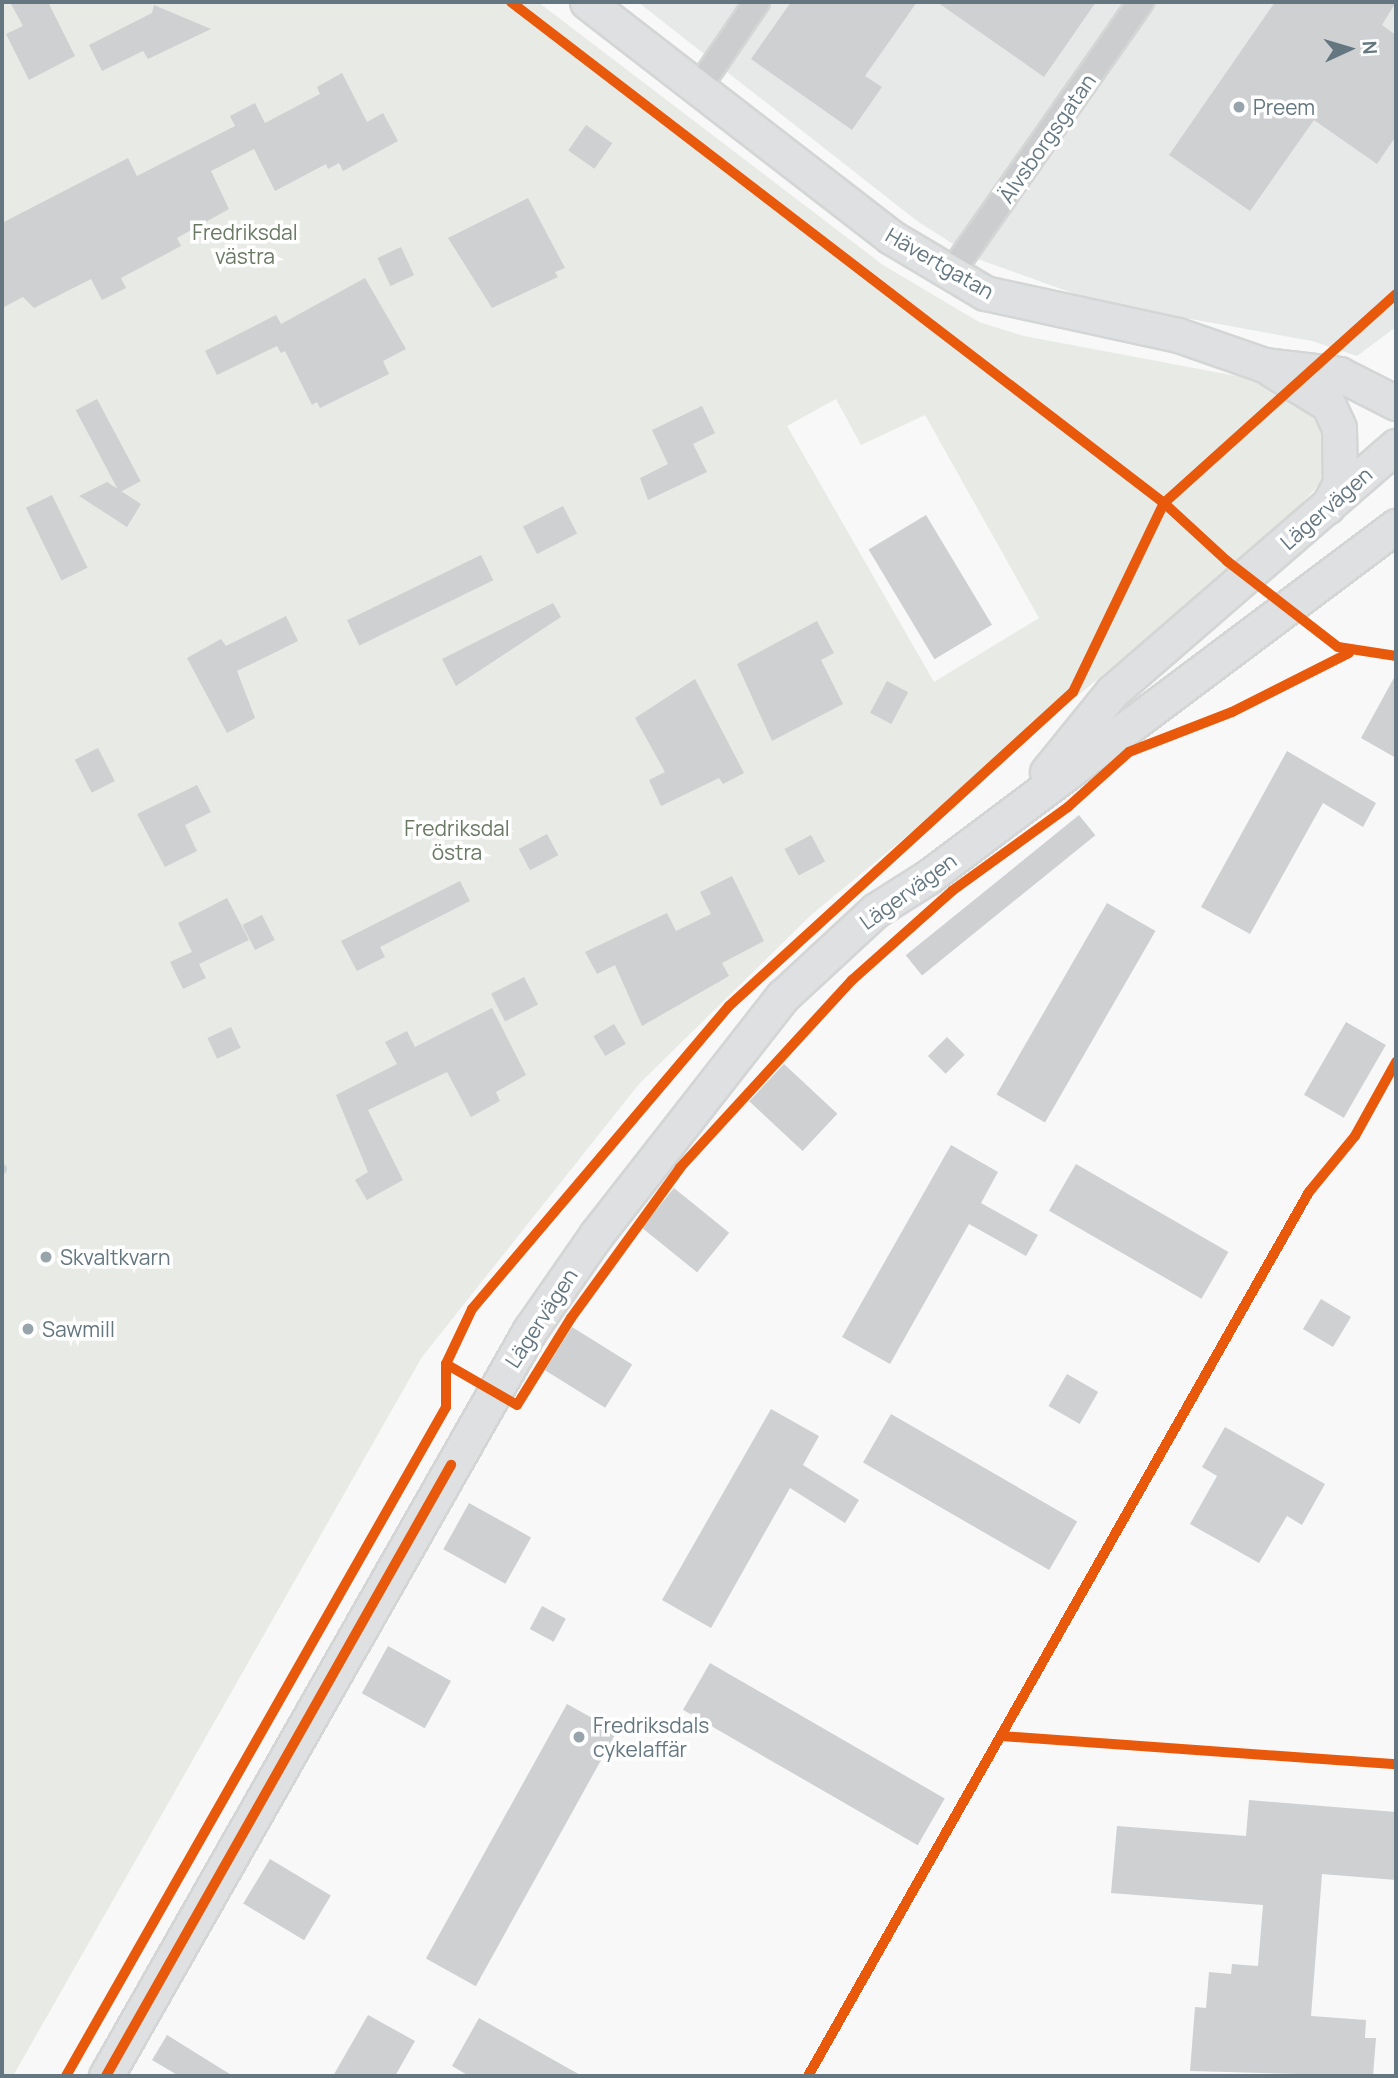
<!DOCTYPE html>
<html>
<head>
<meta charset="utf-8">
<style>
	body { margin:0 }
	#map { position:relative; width:1398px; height:2078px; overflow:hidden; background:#f8f8f8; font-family:Manrope,sans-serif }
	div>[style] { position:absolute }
	.built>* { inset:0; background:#e7e9e8 }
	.green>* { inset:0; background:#e7eae5 }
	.stream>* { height:9px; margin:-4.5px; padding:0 4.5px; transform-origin:4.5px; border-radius:4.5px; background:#cdd5d8 }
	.building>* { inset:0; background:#ced0d1; transform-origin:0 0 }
	.roads { filter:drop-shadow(2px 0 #d4d5d5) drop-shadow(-2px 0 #d4d5d5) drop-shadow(0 2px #d4d5d5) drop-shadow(0 -2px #d4d5d5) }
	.street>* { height:24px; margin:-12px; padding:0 12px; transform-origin:12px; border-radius:12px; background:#cbcdce }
	.secondary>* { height:33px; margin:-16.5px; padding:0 16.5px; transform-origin:16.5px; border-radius:16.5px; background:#dfe0e1 }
	.cycleway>* { height:10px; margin:-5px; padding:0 5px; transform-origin:5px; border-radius:5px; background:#e8590c }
	.dots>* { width:19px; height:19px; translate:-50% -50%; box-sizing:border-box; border:4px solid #fff; border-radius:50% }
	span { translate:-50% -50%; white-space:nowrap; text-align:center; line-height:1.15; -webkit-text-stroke:7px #fff; paint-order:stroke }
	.poi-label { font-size:21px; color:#647781 }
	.left { translate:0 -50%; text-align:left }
	.street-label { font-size:21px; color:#647781 }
	.park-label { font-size:21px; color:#697963 }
	.frame { position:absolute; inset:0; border:4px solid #647781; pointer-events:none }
	.north { position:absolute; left:1314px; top:14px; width:70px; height:70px; -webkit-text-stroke:5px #fff; paint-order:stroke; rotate:86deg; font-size:19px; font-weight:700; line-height:28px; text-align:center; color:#647781 }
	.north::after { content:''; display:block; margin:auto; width:24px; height:32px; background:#647781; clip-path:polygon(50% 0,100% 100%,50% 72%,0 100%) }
</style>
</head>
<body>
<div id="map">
	<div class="built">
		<i style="clip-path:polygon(638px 2px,1396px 2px,1396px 327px,1357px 356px,1312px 341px,1097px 302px,975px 258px,917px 221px)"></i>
	</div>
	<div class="green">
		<i style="clip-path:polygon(evenodd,2px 2px,538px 2px,883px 265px,979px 322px,1024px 336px,1263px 381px,1319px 417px,1327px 446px,1323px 480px,1274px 534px,811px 915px,639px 1084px,422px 1357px,13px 2076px,2px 2076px,2px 2px,836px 399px,861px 445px,925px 415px,1039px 618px,934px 682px,787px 426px,836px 399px)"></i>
	</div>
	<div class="stream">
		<i style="left:2px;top:1168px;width:1px;rotate:90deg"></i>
	</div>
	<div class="building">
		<i style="clip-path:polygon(10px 2px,48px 2px,75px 56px,29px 80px,6px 34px,23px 26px)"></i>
		<i style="clip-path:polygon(791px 2px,917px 2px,865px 76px,882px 87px,852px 130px,751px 59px)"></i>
		<i style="clip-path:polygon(937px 2px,1096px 2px,1044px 77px)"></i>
		<i style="clip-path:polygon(1275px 2px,1396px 2px,1382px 25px,1396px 35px,1396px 136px,1377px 164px,1314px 120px,1250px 211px,1169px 155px)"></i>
		<i style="clip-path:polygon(154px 5px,211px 29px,148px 59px,143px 51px,102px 71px,89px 45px,152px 13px)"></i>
		<i style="clip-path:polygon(342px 73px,367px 122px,383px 113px,398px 141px,343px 171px,339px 163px,328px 169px,326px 164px,275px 191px,254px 149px,211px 171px,229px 209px,177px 238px,181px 246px,121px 278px,126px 288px,102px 300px,91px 279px,34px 308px,23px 297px,2px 308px,2px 223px,128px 158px,137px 176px,235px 126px,230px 116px,255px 103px,265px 123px,320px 94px,317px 87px)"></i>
		<i style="left:586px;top:125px;width:32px;height:31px;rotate:35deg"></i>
		<i style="clip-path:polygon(528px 198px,565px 268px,555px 272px,558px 277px,492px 308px,448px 238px)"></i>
		<i style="left:401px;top:247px;width:31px;height:26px;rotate:65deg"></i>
		<i style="clip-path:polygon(365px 278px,406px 349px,383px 361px,389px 374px,320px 408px,317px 402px,312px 405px,285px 351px,281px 353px,277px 346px,217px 375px,205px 351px,276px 315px,281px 324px)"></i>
		<i style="left:97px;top:399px;width:93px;height:24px;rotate:62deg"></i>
		<i style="clip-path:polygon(702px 406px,715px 433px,693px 444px,707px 472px,648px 500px,640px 478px,668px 464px,652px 430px)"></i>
		<i style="clip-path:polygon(107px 482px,141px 504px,127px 527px,79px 496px)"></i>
		<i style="left:52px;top:495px;width:81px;height:29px;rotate:64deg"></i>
		<i style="left:563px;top:506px;width:31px;height:45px;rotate:63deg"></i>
		<i style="left:926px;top:515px;width:128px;height:67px;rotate:59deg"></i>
		<i style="left:481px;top:555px;width:28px;height:149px;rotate:64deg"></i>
		<i style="clip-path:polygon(553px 603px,561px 617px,456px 686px,442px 659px)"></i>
		<i style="clip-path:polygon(286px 616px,298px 641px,237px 671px,255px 718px,227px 733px,187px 658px,221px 639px,226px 646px)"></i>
		<i style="clip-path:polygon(817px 621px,834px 653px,821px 660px,843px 704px,772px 741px,737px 664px)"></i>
		<i style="clip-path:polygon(1396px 674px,1396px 758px,1361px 738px)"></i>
		<i style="clip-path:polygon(695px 679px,744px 773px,723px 784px,719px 778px,661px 806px,649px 780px,665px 772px,635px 718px)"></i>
		<i style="left:887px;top:681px;width:24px;height:36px;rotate:28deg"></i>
		<i style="left:98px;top:748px;width:37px;height:26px;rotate:63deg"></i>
		<i style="clip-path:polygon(1287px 751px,1376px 803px,1363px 827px,1323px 803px,1250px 934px,1201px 907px)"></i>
		<i style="clip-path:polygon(197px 785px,211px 812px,185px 825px,197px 851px,165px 867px,137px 814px)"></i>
		<i style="left:1079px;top:815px;width:26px;height:223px;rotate:51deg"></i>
		<i style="left:547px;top:834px;width:24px;height:32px;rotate:62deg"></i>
		<i style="left:811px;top:835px;width:30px;height:30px;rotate:62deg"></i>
		<i style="clip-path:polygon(732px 876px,764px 941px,722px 963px,729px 976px,642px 1026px,615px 965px,597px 974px,585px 952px,667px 913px,676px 931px,711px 914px,700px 892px)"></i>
		<i style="clip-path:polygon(460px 881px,470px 901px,380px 947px,385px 957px,357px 971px,341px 941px)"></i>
		<i style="clip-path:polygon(227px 898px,249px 940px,199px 964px,206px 978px,183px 989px,170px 962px,192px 952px,178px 923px)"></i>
		<i style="left:1107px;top:903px;width:56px;height:221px;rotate:30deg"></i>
		<i style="left:262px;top:915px;width:28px;height:22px;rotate:63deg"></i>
		<i style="left:524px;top:977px;width:31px;height:37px;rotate:63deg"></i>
		<i style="clip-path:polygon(492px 1008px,526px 1075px,496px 1092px,500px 1101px,471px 1117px,447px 1072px,368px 1110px,403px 1180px,367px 1200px,355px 1180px,368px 1172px,336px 1095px,397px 1064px,385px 1042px,407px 1031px,415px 1047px)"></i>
		<i style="left:1346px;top:1022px;width:46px;height:84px;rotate:30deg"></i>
		<i style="left:614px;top:1024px;width:23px;height:24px;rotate:59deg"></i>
		<i style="left:231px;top:1027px;width:23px;height:26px;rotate:65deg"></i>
		<i style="left:947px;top:1037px;width:25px;height:27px;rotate:45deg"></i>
		<i style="left:784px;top:1064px;width:73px;height:51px;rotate:43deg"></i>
		<i style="clip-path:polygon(951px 1145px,998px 1172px,981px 1203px,1038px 1235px,1026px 1256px,969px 1224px,890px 1364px,842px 1337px)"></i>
		<i style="left:1076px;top:1164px;width:176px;height:54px;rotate:30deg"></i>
		<i style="left:674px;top:1188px;width:71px;height:51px;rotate:39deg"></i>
		<i style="left:1321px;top:1299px;width:35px;height:35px;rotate:31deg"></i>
		<i style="left:572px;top:1327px;width:71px;height:51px;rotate:32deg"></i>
		<i style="left:1067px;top:1374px;width:36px;height:37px;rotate:30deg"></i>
		<i style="clip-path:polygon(771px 1409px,819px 1436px,803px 1465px,859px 1500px,845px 1523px,790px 1488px,711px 1628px,662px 1600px)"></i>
		<i style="left:891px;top:1414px;width:215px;height:56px;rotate:30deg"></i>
		<i style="clip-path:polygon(1225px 1427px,1325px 1484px,1302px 1525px,1287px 1516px,1259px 1563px,1190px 1524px,1217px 1476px,1202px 1467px)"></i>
		<i style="left:469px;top:1503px;width:71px;height:53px;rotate:29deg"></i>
		<i style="left:542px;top:1606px;width:27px;height:26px;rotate:28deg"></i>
		<i style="left:388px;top:1646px;width:72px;height:54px;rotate:29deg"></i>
		<i style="left:710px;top:1663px;width:271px;height:54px;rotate:30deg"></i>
		<i style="left:567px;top:1704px;width:57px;height:291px;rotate:29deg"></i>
		<i style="clip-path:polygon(1249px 1800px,1396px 1812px,1396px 1880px,1322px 1874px,1311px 2016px,1366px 2020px,1365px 2038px,1376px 2038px,1373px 2076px,1190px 2071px,1195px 2007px,1206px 2008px,1209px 1972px,1231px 1974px,1232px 1964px,1258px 1966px,1263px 1905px,1111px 1893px,1117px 1826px,1246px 1836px)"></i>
		<i style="left:270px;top:1859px;width:71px;height:52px;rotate:31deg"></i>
		<i style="clip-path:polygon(368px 2015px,415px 2041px,395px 2076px,333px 2076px)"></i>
		<i style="clip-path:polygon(479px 2018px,582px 2076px,469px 2076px,452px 2066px)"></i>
		<i style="clip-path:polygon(167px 2035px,233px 2076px,179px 2076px,152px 2060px)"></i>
	</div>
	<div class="roads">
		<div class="street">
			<i style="left:699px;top:87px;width:103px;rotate:-55.7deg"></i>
			<i style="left:951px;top:273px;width:331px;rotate:-55deg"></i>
		</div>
		<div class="secondary">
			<i style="left:587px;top:2px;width:384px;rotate:37.7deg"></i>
			<i style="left:891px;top:237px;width:109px;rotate:30.8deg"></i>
			<i style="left:985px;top:293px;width:198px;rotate:12.3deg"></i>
			<i style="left:1178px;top:335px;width:91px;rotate:19.2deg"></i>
			<i style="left:1264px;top:365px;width:76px;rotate:6.8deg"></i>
			<i style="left:1339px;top:374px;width:64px;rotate:27deg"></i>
			<i style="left:1272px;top:370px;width:66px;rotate:31.3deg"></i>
			<i style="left:1328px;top:404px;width:26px;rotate:65deg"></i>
			<i style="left:1339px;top:428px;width:55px;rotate:89deg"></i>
			<i style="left:1340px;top:483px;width:27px;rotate:118deg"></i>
			<i style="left:1047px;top:772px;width:103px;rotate:-50.9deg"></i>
			<i style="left:1112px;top:692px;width:376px;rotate:-40.9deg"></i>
			<i style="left:106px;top:2076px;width:858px;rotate:-60.39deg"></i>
			<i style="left:530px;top:1330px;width:116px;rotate:-55.2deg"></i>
			<i style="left:596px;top:1235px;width:303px;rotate:-52deg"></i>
			<i style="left:783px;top:996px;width:127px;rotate:-42.8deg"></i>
			<i style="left:876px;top:910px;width:62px;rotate:-32.4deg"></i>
			<i style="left:928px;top:877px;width:585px;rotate:-36.87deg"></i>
		</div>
	</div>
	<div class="cycleway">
		<i style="left:511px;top:2px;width:823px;rotate:37.5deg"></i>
		<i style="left:1164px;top:503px;width:86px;rotate:42.6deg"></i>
		<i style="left:1227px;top:561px;width:140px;rotate:37.8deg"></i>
		<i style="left:1338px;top:647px;width:59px;rotate:8.8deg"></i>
		<i style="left:1349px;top:653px;width:131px;rotate:153.2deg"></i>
		<i style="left:1232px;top:712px;width:110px;rotate:158.8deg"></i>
		<i style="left:1129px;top:752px;width:82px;rotate:138deg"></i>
		<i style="left:1068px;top:807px;width:143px;rotate:144.1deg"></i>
		<i style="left:952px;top:891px;width:134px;rotate:138.3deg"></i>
		<i style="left:852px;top:980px;width:255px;rotate:132.5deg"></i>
		<i style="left:680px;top:1168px;width:185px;rotate:126deg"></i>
		<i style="left:571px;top:1318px;width:102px;rotate:121.8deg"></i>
		<i style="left:517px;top:1405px;width:82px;rotate:-150deg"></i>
		<i style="left:446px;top:1364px;width:61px;rotate:-64.7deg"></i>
		<i style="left:472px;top:1309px;width:397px;rotate:-49.7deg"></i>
		<i style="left:729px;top:1006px;width:466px;rotate:-42.4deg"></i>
		<i style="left:1073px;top:692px;width:210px;rotate:-64.3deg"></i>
		<i style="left:1164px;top:503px;width:312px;rotate:-42deg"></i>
		<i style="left:1001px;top:1736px;width:396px;rotate:4.1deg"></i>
		<i style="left:66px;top:2076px;width:769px;rotate:-60.4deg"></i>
		<i style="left:446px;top:1407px;width:43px;rotate:-90deg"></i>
		<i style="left:106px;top:2076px;width:702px;rotate:-60.55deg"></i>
		<i style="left:808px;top:2076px;width:1016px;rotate:-60.46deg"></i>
		<i style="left:1309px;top:1192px;width:72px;rotate:-50.6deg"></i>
		<i style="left:1355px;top:1136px;width:85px;rotate:-61deg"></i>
	</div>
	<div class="dots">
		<i style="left:1239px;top:107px;background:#98a4ab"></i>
		<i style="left:46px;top:1257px;background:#98a4ab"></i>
		<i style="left:28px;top:1329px;background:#98a4ab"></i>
		<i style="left:579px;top:1737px;background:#98a4ab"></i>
	</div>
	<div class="poi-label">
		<span class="left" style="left:1253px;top:107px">Preem</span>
		<span class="left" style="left:60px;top:1257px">Skvaltkvarn</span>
		<span class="left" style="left:42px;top:1329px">Sawmill</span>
		<span class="left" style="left:593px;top:1737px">Fredriksdals<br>cykelaffär</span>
	</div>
	<div class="street-label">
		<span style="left:1047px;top:138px;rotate:-55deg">Älvsborgsgatan</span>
		<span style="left:940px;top:263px;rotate:30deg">Hävertgatan</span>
		<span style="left:1326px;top:508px;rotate:-41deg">Lägervägen</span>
		<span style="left:908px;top:891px;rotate:-36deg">Lägervägen</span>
		<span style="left:541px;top:1318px;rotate:-57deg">Lägervägen</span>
	</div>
	<div class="park-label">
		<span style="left:245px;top:244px">Fredriksdal<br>västra</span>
		<span style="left:457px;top:840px">Fredriksdal<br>östra</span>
	</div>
	<div class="frame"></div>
	<div class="north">N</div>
</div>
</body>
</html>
